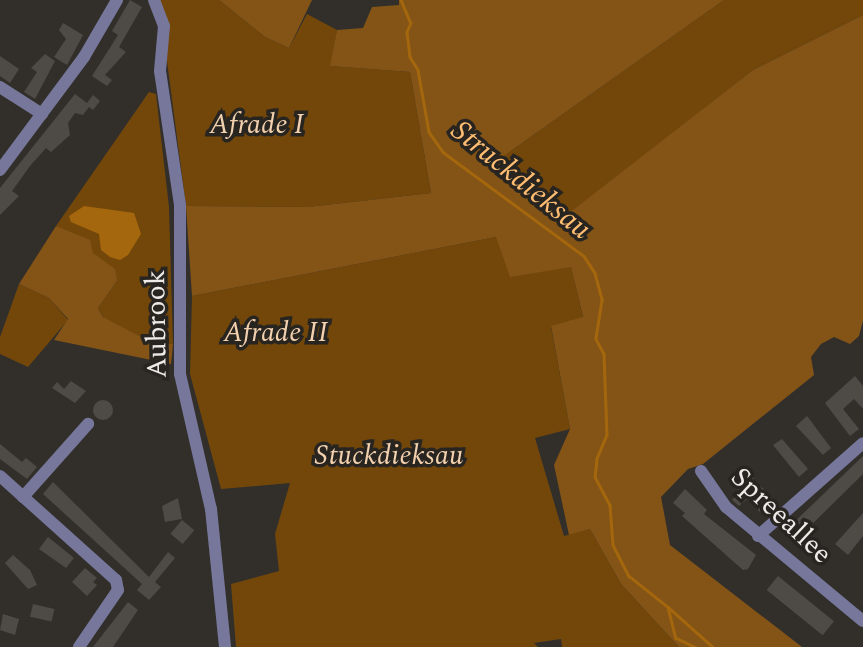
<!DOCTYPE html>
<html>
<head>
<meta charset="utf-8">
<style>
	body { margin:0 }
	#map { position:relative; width:863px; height:647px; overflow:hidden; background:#322f2b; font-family:Spectral,serif }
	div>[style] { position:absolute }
	.green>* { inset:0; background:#73470a }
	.forest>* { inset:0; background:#835416 }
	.water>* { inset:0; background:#a4670d }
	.stream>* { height:2.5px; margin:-1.25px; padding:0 1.25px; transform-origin:1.25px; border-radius:1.25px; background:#a4670d }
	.building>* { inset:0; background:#4e4a46; transform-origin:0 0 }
	.round { border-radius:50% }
	.minor>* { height:12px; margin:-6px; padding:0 6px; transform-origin:6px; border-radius:6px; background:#76779b }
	span { translate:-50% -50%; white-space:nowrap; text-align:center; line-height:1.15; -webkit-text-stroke:7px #282521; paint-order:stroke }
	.park-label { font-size:28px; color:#f3d1ae; font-style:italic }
	.street-label { font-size:28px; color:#edeae8 }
	.water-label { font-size:30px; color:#ffbd71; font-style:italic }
</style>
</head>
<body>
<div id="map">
	<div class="green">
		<i style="clip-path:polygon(159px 0,219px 0,265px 37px,289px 48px,307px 14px,337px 30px,331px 66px,410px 72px,431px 193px,308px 207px,186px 206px)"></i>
		<i style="clip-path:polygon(724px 0,863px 0,863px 15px,753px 70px,556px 225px,481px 172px)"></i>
		<i style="clip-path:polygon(149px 92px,156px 94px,169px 207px,173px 344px,151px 342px,104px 318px,98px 308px,117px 281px,92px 253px,56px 226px)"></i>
		<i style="clip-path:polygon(496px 237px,571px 266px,583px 318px,551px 327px,570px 429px,535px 438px,564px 536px,590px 529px,621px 584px,679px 647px,562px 647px,561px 639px,534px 643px,538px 647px,236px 647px,231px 584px,279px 571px,275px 534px,290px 483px,221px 489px,190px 374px,192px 296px)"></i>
		<i style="clip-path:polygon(19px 284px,49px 298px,68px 320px,28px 367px,0 354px,0 337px)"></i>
	</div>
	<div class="forest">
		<i style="clip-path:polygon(219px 0,312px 0,289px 48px,265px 37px)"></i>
		<i style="clip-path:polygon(399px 0,724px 0,487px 168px,559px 221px,753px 70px,863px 15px,863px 320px,859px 336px,850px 344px,834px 337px,821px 344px,811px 357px,814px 375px,703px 464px,688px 469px,661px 497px,670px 545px,802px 647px,679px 647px,621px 584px,590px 529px,569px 535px,554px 465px,570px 429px,551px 326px,583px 317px,571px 267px,510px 277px,496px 237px,192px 296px,186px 206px,308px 207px,431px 193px,410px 72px,330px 66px,337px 30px,363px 28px,372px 7px,399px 5px)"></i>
		<i style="clip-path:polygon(56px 226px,90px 240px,93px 253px,115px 269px,117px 281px,98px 308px,103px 317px,151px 342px,173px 344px,171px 364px,54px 340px,68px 319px,49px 298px,19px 284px)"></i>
	</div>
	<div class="water">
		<i style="clip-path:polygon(84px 206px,134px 213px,141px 234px,128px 255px,120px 260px,110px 257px,101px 250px,99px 234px,71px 222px,69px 216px)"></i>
	</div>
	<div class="stream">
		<i style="left:401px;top:0;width:25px;rotate:67deg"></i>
		<i style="left:411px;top:23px;width:10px;rotate:114deg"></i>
		<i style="left:407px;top:32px;width:25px;rotate:83deg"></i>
		<i style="left:410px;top:57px;width:15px;rotate:58deg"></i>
		<i style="left:418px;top:70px;width:63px;rotate:79.9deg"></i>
		<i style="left:429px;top:132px;width:24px;rotate:55deg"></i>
		<i style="left:443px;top:152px;width:175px;rotate:36.4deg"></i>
		<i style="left:584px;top:256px;width:20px;rotate:57deg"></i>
		<i style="left:595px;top:273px;width:28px;rotate:75deg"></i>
		<i style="left:602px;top:300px;width:39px;rotate:99deg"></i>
		<i style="left:596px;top:339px;width:17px;rotate:62deg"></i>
		<i style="left:604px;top:354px;width:81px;rotate:87.9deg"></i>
		<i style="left:607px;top:435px;width:26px;rotate:113deg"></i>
		<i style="left:597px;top:459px;width:18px;rotate:96deg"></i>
		<i style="left:595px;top:477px;width:32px;rotate:62deg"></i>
		<i style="left:610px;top:505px;width:40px;rotate:85.7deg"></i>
		<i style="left:613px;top:545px;width:35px;rotate:63deg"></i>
		<i style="left:629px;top:576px;width:50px;rotate:38.5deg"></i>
		<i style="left:668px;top:607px;width:32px;rotate:76deg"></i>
		<i style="left:676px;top:638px;width:21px;rotate:25deg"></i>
		<i style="left:668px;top:607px;width:60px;rotate:41.6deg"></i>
	</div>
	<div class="building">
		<i style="clip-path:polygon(130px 0,142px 7px,119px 47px,126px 52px,105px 75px,112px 80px,107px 86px,92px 76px,118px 35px,112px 31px)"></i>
		<i style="clip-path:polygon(63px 23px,83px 35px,67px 65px,54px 57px,66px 39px,59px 30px)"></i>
		<i style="clip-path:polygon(45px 54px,55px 61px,35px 99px,24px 92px,37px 72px,31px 68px)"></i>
		<i style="clip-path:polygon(0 56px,19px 69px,10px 83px,0 76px)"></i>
		<i style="clip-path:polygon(75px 94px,87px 103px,93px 95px,100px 101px,93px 110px,89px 107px,83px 115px,75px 113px,68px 123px,70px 135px,51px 152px,46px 148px,30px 166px,12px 191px,19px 196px,0 215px,0 188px)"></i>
		<i style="clip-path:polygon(855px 376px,863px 386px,863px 409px,854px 399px,843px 409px,859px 429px,850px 436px,825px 403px)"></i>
		<i style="clip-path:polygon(71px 381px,86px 391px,75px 403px,52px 388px,57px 382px,64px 389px)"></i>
		<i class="round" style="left:93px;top:400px;width:20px;height:20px"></i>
		<i style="clip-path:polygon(807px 416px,831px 448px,823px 455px,796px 426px)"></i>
		<i style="clip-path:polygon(782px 439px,808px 469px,799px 477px,773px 445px)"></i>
		<i style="clip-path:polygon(0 444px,22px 462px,26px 458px,37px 467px,27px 479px,0 459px)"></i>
		<i style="clip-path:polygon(863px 456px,863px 474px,795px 541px,786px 530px)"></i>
		<i style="clip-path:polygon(743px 468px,774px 500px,760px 512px,747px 499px,739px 506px,732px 500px,740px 492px,729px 480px)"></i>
		<i style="clip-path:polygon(53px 482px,149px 577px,168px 552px,175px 558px,155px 582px,161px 587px,149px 600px,137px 590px,142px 584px,43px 494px)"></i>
		<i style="clip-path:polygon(685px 489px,707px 510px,704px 514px,756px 555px,748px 569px,743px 570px,682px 516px,685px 513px,673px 503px)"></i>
		<i style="clip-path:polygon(178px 498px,182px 519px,165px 522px,162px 506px)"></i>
		<i style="clip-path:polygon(863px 513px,863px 536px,848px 555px,835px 544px)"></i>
		<i style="left:182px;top:520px;width:16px;height:18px;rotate:40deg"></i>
		<i style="clip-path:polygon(48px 537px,74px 558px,66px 568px,39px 549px)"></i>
		<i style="clip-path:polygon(13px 555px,30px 570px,37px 585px,28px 589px,5px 563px)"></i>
		<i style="clip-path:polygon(85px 568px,97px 578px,93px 582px,97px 585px,87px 596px,72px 582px)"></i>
		<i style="left:778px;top:576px;width:72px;height:18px;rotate:39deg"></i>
		<i style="clip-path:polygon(128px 602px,138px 610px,113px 647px,93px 647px)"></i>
		<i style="left:33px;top:604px;width:22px;height:13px;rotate:13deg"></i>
		<i style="clip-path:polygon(3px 614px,19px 619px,15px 635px,0 630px)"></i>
	</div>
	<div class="minor">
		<i style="left:154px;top:0;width:28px;rotate:69deg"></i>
		<i style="left:164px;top:26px;width:45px;rotate:95.1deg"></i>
		<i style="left:160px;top:71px;width:135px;rotate:81.5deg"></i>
		<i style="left:180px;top:205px;width:169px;rotate:90deg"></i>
		<i style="left:180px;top:374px;width:139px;rotate:77.1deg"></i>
		<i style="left:211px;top:509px;width:139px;rotate:84.2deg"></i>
		<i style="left:0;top:87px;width:50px;rotate:32.7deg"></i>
		<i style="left:0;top:170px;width:141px;rotate:-53.4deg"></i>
		<i style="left:84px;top:57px;width:66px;rotate:-59.9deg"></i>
		<i style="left:701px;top:471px;width:44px;rotate:55.2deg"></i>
		<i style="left:726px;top:507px;width:178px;rotate:39.8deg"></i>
		<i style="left:0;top:476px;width:156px;rotate:41.9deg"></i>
		<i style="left:116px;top:580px;width:10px;rotate:79deg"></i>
		<i style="left:118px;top:590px;width:69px;rotate:124.4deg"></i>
		<i style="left:23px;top:497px;width:98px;rotate:-48.3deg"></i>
		<i style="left:758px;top:536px;width:140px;rotate:-41.5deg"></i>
	</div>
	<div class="park-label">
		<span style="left:257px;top:125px">Afrade I</span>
		<span style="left:276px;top:333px">Afrade II</span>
		<span style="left:389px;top:456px">Stuckdieksau</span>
	</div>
	<div class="street-label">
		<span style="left:157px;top:324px;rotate:-91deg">Aubrook</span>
		<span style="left:781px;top:516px;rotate:43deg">Spreeallee</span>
	</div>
	<div class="water-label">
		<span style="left:521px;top:180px;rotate:39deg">Struckdieksau</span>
	</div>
</div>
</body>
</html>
